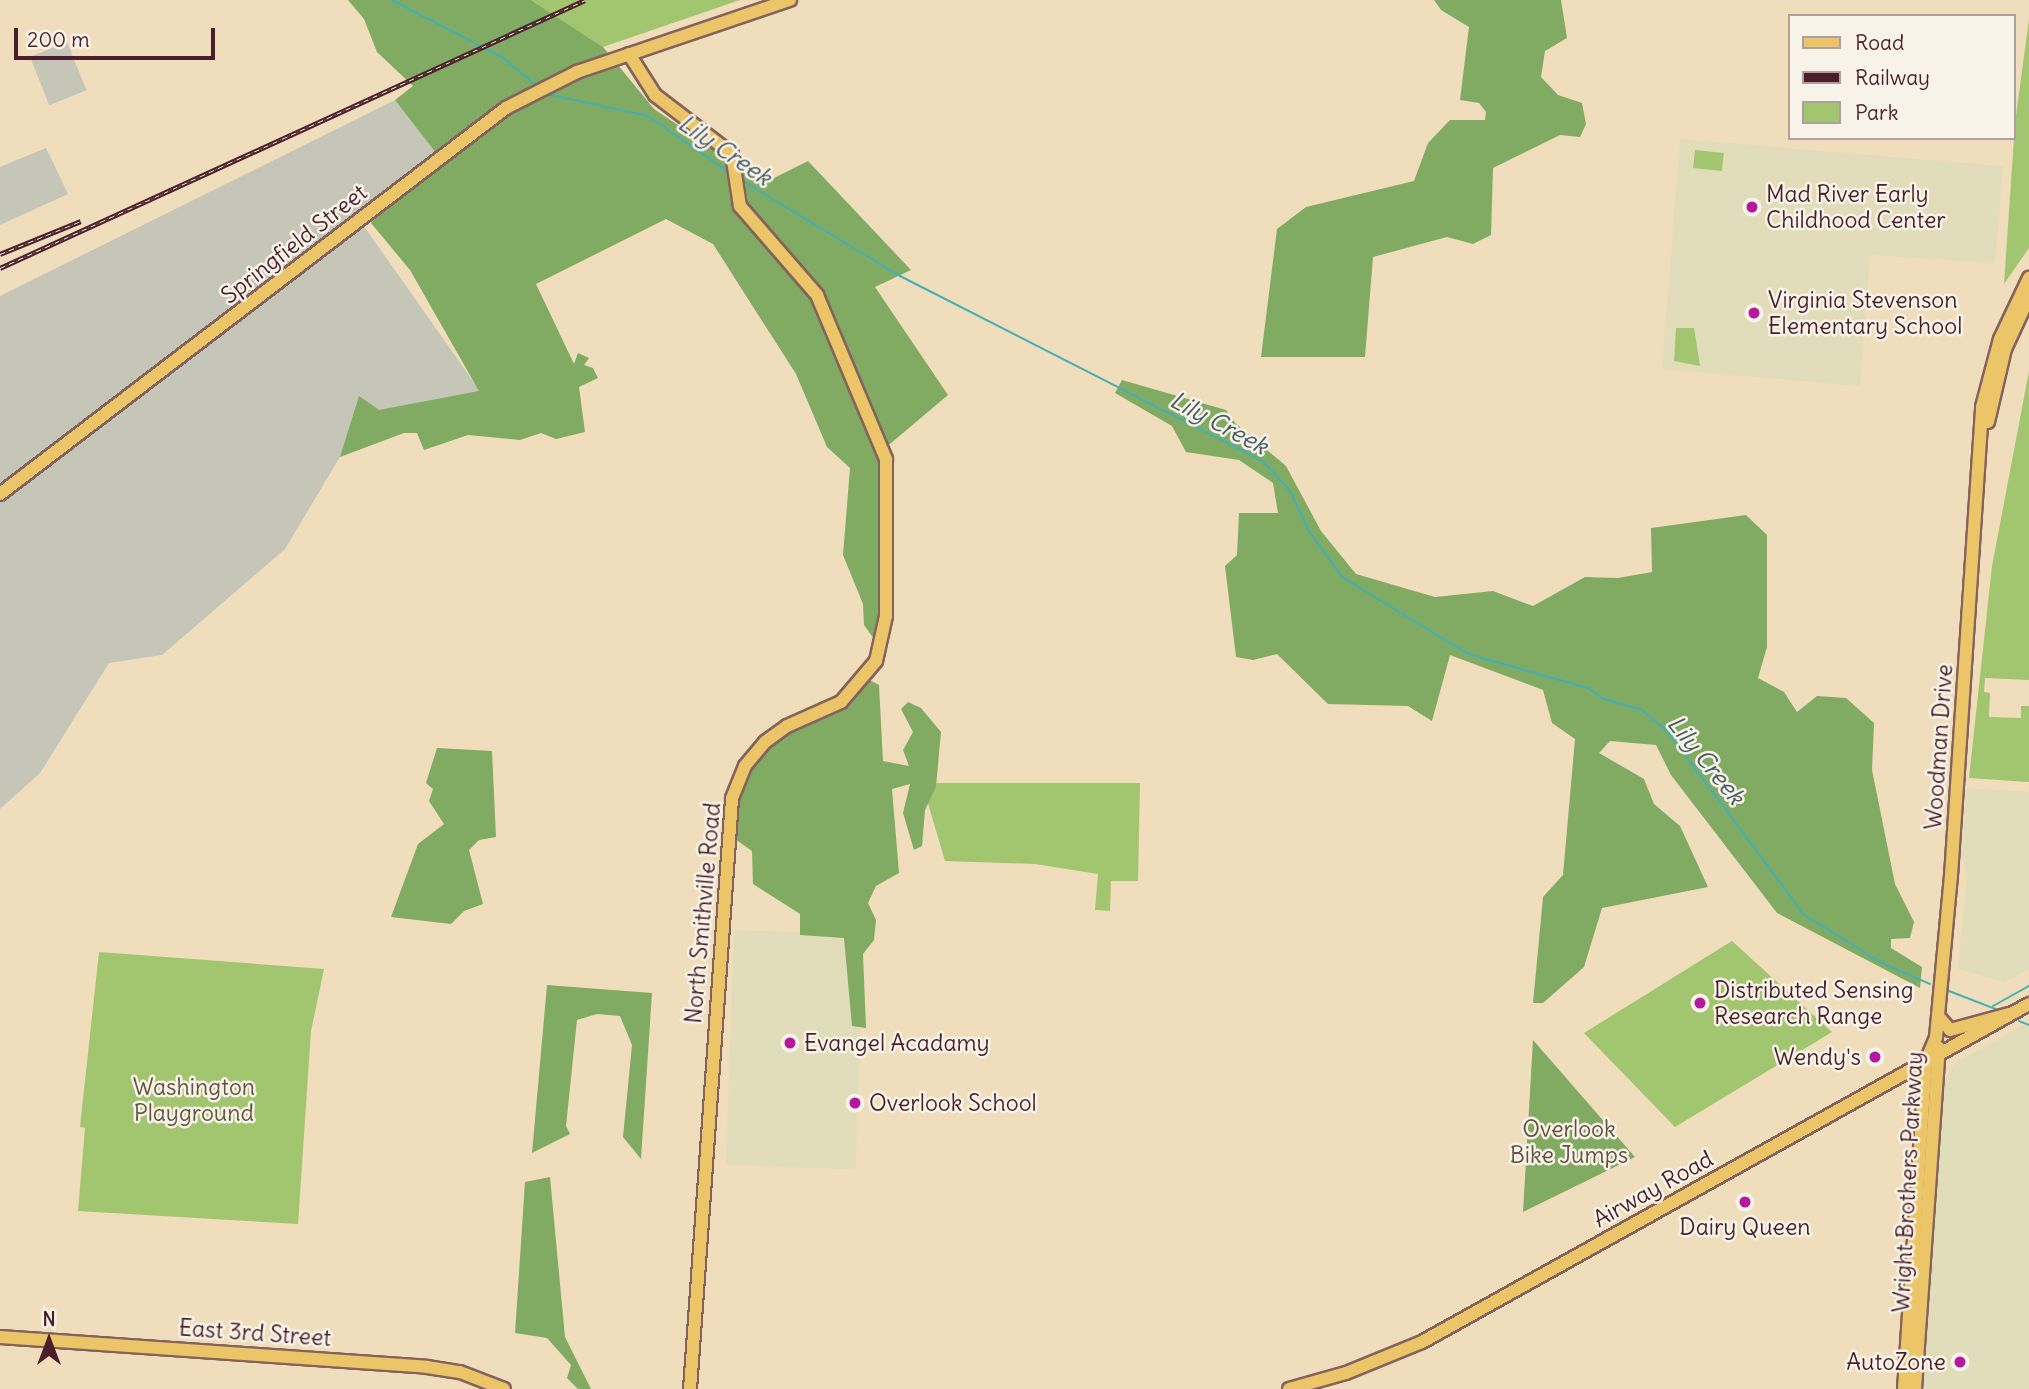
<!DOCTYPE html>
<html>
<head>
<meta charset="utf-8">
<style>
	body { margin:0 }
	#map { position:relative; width:2029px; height:1389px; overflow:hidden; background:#f0ddbc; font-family:Delius,sans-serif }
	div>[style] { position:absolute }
	.built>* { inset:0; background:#e1dcba; transform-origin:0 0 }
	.industrial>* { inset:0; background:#c5c5b8; transform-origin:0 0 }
	.green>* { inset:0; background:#a2c66f; transform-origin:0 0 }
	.forest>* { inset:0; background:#81ab62 }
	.stream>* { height:2px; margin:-1px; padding:0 1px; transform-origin:1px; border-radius:1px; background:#41b1b7 }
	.roads { filter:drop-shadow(2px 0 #84625e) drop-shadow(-2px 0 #84625e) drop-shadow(0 2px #84625e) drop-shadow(0 -2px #84625e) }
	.major>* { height:12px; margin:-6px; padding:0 6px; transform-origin:6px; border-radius:6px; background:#edc569 }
	.rail>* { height:4.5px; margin-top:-2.25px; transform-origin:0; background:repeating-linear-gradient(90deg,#f7f3e8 0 5px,#4a1f2b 0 10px); box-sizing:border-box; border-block:2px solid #4a1f2b }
	.dots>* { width:19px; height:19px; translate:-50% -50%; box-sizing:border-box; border:4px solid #f7f3e8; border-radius:50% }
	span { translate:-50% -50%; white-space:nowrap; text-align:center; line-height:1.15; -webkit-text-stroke:5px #f7f3e8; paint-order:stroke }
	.poi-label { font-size:23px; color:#4a1f2b }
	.left { translate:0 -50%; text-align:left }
	.right { translate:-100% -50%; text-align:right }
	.street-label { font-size:23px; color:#4a1f2b }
	.park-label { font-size:23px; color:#64513f }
	.water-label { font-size:24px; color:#465963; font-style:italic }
	.legend { position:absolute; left:1788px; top:14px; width:228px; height:126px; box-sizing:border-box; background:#f7f3e8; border:2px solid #b29e9c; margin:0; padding:9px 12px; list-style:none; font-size:21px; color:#4a1f2b }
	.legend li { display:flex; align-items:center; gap:14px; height:35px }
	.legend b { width:35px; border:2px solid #b29e9c }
	.north { position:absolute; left:14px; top:1305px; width:70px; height:70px; -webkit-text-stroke:5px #f7f3e8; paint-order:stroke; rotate:0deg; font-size:19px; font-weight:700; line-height:28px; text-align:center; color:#4a1f2b }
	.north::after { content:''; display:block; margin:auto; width:24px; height:32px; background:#4a1f2b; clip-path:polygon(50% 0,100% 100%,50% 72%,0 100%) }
	.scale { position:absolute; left:14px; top:28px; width:201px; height:32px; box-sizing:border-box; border:4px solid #4a1f2b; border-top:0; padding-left:9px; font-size:21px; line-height:24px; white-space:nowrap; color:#4a1f2b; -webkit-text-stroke:5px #f7f3e8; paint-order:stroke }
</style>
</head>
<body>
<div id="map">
	<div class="built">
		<i style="clip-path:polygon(1680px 139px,2003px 166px,1995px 263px,1870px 255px,1860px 386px,1662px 369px)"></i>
		<i style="clip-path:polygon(1967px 788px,2029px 792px,2029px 969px,2005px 982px,1958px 969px,1967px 876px,1962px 857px)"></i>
		<i style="left:734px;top:930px;width:130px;height:235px;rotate:2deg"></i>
		<i style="clip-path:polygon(2029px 1022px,2029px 1389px,1923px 1389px,1945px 1079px,1955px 1063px)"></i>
	</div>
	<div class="industrial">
		<i style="left:67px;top:42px;width:52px;height:40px;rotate:68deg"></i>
		<i style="clip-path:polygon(395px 100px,436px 153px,356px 215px,480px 391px,356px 430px,285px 549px,162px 655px,109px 663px,40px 773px,0 809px,0 296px)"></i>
		<i style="clip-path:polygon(46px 148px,68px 194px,0 225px,0 167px)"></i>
	</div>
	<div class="green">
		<i style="clip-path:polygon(531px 0,740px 0,603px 47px)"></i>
		<i style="clip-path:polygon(2029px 19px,2029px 248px,2004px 284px,2015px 123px)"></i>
		<i style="left:1695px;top:150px;width:29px;height:18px;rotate:6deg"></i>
		<i style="clip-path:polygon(1676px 328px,1694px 328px,1700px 366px,1674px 361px)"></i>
		<i style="clip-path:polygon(2029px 371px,2029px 680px,1985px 678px,1984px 692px,1990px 693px,1989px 717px,2021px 718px,2021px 706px,2029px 706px,2029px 782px,1969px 778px,1992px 566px)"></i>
		<i style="clip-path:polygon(922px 783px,1140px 783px,1138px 881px,1111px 881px,1110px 911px,1095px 910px,1098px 874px,1035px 864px,945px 861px)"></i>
		<i style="clip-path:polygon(1732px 941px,1832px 1032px,1675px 1127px,1584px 1033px)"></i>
		<i style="clip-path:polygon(99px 952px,324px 969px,311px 1031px,298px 1224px,78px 1211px,85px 1128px,80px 1127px)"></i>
	</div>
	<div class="forest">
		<i style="clip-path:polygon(348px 0,531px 0,603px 47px,654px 109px,764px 183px,808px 161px,911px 270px,875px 287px,948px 395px,884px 449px,887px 583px,874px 639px,864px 625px,863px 604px,843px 555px,850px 468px,827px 447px,796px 374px,713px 244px,666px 219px,536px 284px,574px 364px,578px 353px,589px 358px,584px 365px,593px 368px,598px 378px,579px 387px,585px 432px,556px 439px,541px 433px,520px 440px,468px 435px,424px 450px,417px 433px,404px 433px,340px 457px,359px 396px,379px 410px,479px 391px,410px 270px,371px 223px,436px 153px,395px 100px,413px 86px,377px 52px,364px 19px)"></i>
		<i style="clip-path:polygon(1434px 0,1561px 0,1567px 38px,1545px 51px,1541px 77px,1558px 95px,1582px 103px,1586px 124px,1580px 137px,1560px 135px,1493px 168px,1491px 235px,1473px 244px,1447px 237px,1373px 257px,1365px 357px,1261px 357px,1277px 229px,1306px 207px,1414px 181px,1428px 143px,1450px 120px,1485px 120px,1486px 112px,1479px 103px,1460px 100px,1469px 27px,1441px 10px)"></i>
		<i style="clip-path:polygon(1122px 380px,1226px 410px,1236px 424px,1286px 466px,1321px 531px,1356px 574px,1435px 597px,1493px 591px,1533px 606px,1585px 577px,1618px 578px,1652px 572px,1651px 528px,1746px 515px,1767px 535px,1767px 647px,1758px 678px,1784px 692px,1797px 712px,1817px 696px,1846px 698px,1874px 723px,1872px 770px,1895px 884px,1914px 922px,1910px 938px,1891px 939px,1891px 948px,1922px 967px,1920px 988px,1777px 913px,1671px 775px,1656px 745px,1610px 741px,1599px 753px,1644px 779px,1654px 804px,1680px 826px,1708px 887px,1602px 908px,1584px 967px,1543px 1003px,1533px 1003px,1543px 897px,1563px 875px,1575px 739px,1552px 723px,1543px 690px,1450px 655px,1432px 721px,1408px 706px,1328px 704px,1277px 654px,1253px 660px,1236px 657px,1225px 566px,1237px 555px,1239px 513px,1278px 513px,1273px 483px,1239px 460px,1186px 452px,1172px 426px,1115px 393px)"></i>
		<i style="clip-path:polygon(866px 678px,879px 685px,883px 761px,909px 766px,903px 750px,913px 732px,901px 709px,908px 702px,921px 708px,941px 732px,936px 787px,925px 810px,922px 846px,914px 850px,903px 813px,910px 784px,892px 789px,899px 873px,876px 886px,868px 903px,876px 920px,874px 940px,863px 954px,866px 1028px,852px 1026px,844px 938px,800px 935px,800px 914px,753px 884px,752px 851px,735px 839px,736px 787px,765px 742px,823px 712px)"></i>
		<i style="clip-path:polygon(437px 748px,492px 751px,496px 837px,479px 840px,469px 850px,483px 904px,464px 911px,451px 924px,391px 917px,418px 844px,444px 824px,429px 801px,433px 789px,426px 783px)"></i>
		<i style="clip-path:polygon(547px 985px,652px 993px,641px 1159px,623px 1137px,632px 1045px,620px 1016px,597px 1014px,577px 1020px,566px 1126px,570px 1134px,532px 1153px)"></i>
		<i style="clip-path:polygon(1533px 1040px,1635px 1157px,1523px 1212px)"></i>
		<i style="clip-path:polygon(550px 1177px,565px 1337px,591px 1389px,578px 1389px,567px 1378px,571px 1365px,547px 1338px,515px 1333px,525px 1182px)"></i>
	</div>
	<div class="stream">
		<i style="left:392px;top:0;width:124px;rotate:27.4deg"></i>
		<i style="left:502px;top:57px;width:45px;rotate:39.6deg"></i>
		<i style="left:547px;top:94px;width:103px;rotate:12.3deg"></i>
		<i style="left:648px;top:116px;width:100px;rotate:34.8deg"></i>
		<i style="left:741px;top:180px;width:186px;rotate:31.1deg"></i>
		<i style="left:900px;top:276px;width:407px;rotate:27deg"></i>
		<i style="left:1263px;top:461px;width:40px;rotate:48deg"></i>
		<i style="left:1290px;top:491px;width:44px;rotate:64.6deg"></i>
		<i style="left:1309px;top:531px;width:57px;rotate:54.3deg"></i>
		<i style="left:1342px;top:577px;width:148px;rotate:31.4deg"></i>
		<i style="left:1468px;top:654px;width:125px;rotate:15.8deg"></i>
		<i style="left:1588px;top:688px;width:19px;rotate:35deg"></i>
		<i style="left:1604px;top:699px;width:40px;rotate:16deg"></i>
		<i style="left:1642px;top:710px;width:35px;rotate:40deg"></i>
		<i style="left:1669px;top:733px;width:227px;rotate:53.4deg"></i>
		<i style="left:1804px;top:915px;width:94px;rotate:31.5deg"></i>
		<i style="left:1884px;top:964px;width:50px;rotate:23.5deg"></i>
		<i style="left:1949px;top:991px;width:53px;rotate:21.2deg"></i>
		<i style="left:1993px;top:1006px;width:41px;rotate:-29.1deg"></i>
		<i style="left:2019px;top:1021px;width:11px;rotate:22deg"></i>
	</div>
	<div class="roads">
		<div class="major">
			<i style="left:629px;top:54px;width:49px;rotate:57.6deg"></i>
			<i style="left:655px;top:95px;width:97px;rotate:37.5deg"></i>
			<i style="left:732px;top:154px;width:53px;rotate:81.3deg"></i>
			<i style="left:740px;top:206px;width:118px;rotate:49.1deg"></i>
			<i style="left:817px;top:295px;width:178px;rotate:67.2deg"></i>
			<i style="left:886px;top:459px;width:157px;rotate:90deg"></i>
			<i style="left:886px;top:616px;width:46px;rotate:102.5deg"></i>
			<i style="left:876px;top:661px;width:54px;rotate:130.5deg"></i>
			<i style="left:841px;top:702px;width:59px;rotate:156deg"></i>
			<i style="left:787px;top:726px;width:27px;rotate:144deg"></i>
			<i style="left:765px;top:742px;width:31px;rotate:130deg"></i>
			<i style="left:745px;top:766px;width:35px;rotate:112deg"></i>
			<i style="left:732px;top:799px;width:591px;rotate:94.07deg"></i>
			<i style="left:1988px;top:422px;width:75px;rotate:-76.9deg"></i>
			<i style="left:2005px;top:349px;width:57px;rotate:-65.2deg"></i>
			<i style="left:0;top:494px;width:636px;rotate:-37.34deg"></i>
			<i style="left:506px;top:108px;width:80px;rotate:-26.9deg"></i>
			<i style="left:577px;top:72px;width:225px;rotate:-18.7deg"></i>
			<i style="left:1938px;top:1016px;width:18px;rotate:49deg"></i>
			<i style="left:1950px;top:1030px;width:61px;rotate:-15.2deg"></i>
			<i style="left:0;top:1337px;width:428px;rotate:4deg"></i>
			<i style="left:427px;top:1367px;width:33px;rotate:9deg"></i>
			<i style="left:460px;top:1372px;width:47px;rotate:21.1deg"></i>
			<i style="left:1289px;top:1389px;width:59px;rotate:-15.7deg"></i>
			<i style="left:1346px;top:1373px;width:82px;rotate:-22.2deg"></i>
			<i style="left:1422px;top:1342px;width:695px;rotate:-29.11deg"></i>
			<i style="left:1904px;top:1389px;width:299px;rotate:-86.2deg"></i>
			<i style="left:1924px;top:1091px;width:30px;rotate:-86deg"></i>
			<i style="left:1926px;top:1061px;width:26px;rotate:-67deg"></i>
			<i style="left:1936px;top:1037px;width:162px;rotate:-84.7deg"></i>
			<i style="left:1951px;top:876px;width:470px;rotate:-86.2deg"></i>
			<i style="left:1982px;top:407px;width:70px;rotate:-75.2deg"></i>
			<i style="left:2000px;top:339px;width:68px;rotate:-64.6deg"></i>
			<i style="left:1915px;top:1389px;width:342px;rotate:-86deg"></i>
		</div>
	</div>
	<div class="rail">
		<i style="left:0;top:254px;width:87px;rotate:-22.2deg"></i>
		<i style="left:0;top:268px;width:643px;rotate:-24.61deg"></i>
	</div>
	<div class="dots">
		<i style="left:1752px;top:207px;background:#b5179e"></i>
		<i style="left:1754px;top:313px;background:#b5179e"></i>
		<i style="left:1700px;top:1003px;background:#b5179e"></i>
		<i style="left:790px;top:1043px;background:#b5179e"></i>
		<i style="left:1875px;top:1057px;background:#b5179e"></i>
		<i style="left:855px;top:1103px;background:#b5179e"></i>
		<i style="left:1745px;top:1202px;background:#b5179e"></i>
		<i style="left:1960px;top:1362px;background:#b5179e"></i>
	</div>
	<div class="poi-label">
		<span class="left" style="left:1766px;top:207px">Mad River Early<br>Childhood Center</span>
		<span class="left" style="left:1768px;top:313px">Virginia Stevenson<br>Elementary School</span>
		<span class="left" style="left:1714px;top:1003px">Distributed Sensing<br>Research Range</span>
		<span class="left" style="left:804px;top:1043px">Evangel Acadamy</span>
		<span class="right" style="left:1861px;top:1057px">Wendy's</span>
		<span class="left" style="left:869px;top:1103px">Overlook School</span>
		<span style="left:1745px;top:1227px">Dairy Queen</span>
		<span class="right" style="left:1946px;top:1362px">AutoZone</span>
	</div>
	<div class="street-label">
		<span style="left:294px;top:244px;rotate:-38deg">Springfield Street</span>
		<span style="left:1939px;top:747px;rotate:-86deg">Woodman Drive</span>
		<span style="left:703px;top:913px;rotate:-85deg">North Smithville Road</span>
		<span style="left:1908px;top:1182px;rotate:-87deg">Wright Brothers Parkway</span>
		<span style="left:1653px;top:1189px;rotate:-29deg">Airway Road</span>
		<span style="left:255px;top:1333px;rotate:4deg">East 3rd Street</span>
	</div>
	<div class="park-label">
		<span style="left:194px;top:1100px">Washington<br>Playground</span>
		<span style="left:1569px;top:1142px">Overlook<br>Bike Jumps</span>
	</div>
	<div class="water-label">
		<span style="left:725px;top:150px;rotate:34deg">Lily Creek</span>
		<span style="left:1219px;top:423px;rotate:28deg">Lily Creek</span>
		<span style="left:1706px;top:760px;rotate:51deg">Lily Creek</span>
	</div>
	<ul class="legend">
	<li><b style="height:9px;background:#edc569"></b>Road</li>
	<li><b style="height:9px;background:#4a1f2b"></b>Railway</li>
	<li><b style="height:19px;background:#a2c66f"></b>Park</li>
	</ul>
	<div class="north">N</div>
	<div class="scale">200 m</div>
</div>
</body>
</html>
